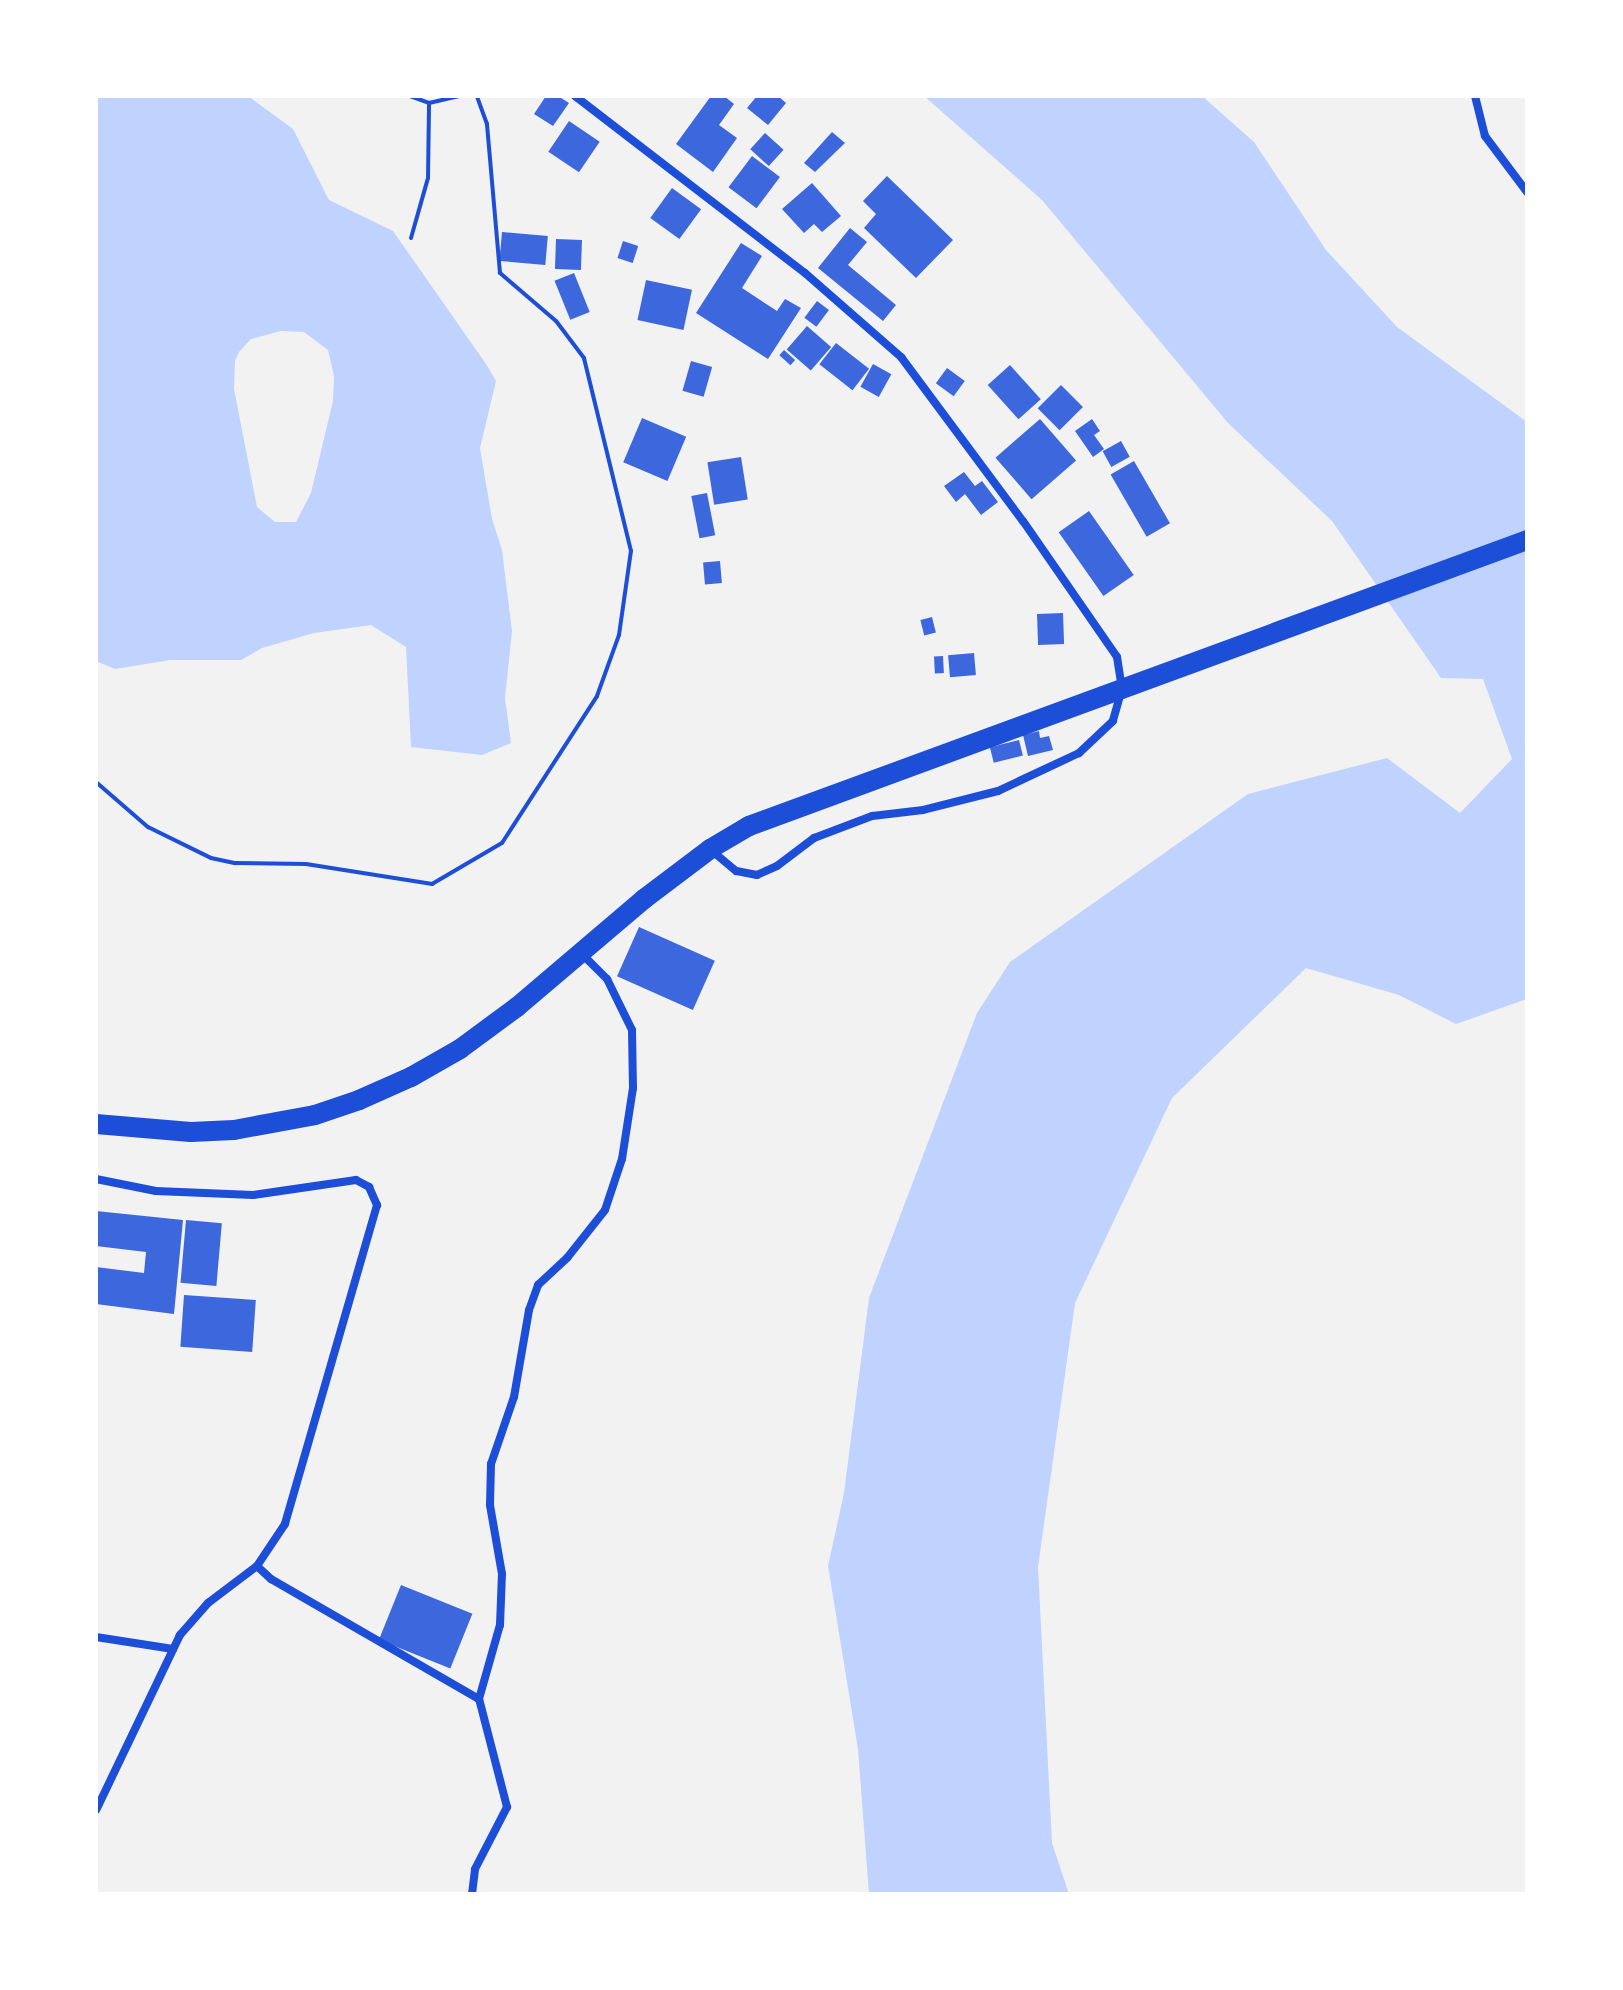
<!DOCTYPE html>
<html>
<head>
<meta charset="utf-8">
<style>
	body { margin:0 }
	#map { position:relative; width:1623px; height:1990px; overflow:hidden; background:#f2f2f2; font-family:"Exo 2",sans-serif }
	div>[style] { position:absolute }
	.water>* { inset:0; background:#bfd3fe }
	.building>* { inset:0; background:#3d67dc; transform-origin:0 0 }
	.path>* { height:4px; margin:-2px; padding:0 2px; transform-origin:2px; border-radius:2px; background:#1d4ed8 }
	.minor>* { height:8px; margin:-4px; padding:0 4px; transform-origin:4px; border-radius:4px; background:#1d4ed8 }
	.trunk>* { height:20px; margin:-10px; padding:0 10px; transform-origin:10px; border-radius:10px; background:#1d4ed8 }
	span { translate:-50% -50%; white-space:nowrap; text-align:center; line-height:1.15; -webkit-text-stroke:6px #fff; paint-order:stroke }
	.frame { position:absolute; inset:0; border:98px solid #fff; pointer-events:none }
</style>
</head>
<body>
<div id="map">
	<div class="water">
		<i style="clip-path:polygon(evenodd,96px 96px,248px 96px,293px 129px,329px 200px,393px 231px,486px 364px,496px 381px,480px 448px,492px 519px,502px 550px,512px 631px,505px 698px,511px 743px,482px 755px,411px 747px,406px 647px,371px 625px,314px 633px,262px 648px,241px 660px,170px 660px,115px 669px,96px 661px,96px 96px,281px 331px,304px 332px,328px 350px,334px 376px,333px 401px,311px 493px,296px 522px,275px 522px,257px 507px,234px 389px,235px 361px,239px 352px,251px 339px,281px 331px)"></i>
		<i style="clip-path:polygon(924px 96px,1202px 96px,1254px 142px,1326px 250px,1397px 327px,1527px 422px,1527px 999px,1456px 1024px,1399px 995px,1306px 968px,1172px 1098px,1075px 1303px,1038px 1567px,1052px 1843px,1069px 1894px,869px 1894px,858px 1749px,828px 1566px,844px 1493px,869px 1298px,977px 1013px,1010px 962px,1248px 794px,1387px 758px,1460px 813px,1512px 759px,1483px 679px,1441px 678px,1332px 521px,1228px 423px,1042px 200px)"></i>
	</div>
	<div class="building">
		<i style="clip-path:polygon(546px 96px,558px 96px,569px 103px,553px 126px,534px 114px)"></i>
		<i style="clip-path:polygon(711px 96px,724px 96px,734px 104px,719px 125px,737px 138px,713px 172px,676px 144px)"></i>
		<i style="clip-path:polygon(757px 96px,778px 96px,786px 103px,768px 125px,747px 108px)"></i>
		<i style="left:569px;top:121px;width:37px;height:37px;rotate:34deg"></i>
		<i style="clip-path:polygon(832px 132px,845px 143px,815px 172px,804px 163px)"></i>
		<i style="left:765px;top:133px;width:25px;height:22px;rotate:42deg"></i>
		<i style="left:752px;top:156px;width:35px;height:39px;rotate:37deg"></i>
		<i style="clip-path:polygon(887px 176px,953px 240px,916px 278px,864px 228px,876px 214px,863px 201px)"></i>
		<i style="clip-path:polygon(812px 183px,841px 216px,822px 232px,814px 224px,804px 233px,782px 209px)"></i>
		<i style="left:672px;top:188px;width:36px;height:37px;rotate:36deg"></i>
		<i style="clip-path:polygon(850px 228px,867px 242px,848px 265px,896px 305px,883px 321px,818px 268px)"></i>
		<i style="left:502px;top:232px;width:46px;height:29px;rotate:5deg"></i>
		<i style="left:556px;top:239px;width:26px;height:30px;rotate:2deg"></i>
		<i style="left:623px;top:241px;width:16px;height:18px;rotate:18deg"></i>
		<i style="clip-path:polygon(741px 243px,762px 256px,742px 288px,777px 311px,785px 299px,801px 308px,768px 359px,696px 313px)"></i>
		<i style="left:574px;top:273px;width:42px;height:21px;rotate:68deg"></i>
		<i style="left:646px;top:280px;width:47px;height:41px;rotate:12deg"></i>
		<i style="left:817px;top:301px;width:15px;height:21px;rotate:37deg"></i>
		<i style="left:807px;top:326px;width:32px;height:31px;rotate:41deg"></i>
		<i style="left:836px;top:343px;width:42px;height:27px;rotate:38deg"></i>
		<i style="left:784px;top:350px;width:15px;height:7px;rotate:42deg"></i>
		<i style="left:691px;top:361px;width:22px;height:31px;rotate:16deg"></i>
		<i style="left:873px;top:364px;width:21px;height:26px;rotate:29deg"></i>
		<i style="left:1010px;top:365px;width:46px;height:30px;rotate:48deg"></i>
		<i style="left:947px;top:368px;width:22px;height:19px;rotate:36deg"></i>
		<i style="left:1061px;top:385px;width:31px;height:33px;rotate:45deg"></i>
		<i style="left:642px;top:418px;width:48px;height:48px;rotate:23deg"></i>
		<i style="left:1040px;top:419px;width:55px;height:59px;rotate:49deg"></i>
		<i style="clip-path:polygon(1092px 419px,1100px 431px,1094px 435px,1104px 449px,1093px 457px,1075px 431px)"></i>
		<i style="left:1121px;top:441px;width:18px;height:21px;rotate:61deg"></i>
		<i style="left:741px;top:457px;width:43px;height:34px;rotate:81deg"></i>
		<i style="left:1134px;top:461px;width:72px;height:27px;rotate:60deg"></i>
		<i style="clip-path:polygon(964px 472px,975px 486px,982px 481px,998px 502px,981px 515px,965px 494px,956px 502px,944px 486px)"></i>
		<i style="left:707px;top:493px;width:43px;height:16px;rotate:79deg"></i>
		<i style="left:1089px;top:511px;width:78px;height:37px;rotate:55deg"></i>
		<i style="left:720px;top:561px;width:22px;height:17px;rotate:85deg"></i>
		<i style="left:1063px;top:613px;width:31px;height:26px;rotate:88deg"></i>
		<i style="left:932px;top:617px;width:16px;height:12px;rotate:76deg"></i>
		<i style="left:974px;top:653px;width:22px;height:26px;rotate:85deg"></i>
		<i style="left:943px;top:656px;width:17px;height:9px;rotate:87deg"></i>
		<i style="clip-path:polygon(1039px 731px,1040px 738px,1049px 736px,1053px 750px,1028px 756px,1023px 735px)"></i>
		<i style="left:1019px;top:740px;width:16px;height:30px;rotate:76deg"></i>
		<i style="left:639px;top:927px;width:83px;height:54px;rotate:24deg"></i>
		<i style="clip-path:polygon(96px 1211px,183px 1220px,174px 1314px,96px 1304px,96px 1267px,144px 1273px,146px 1252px,96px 1246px)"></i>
		<i style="left:186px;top:1220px;width:36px;height:63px;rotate:5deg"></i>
		<i style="left:184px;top:1295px;width:72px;height:52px;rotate:4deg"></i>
		<i style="left:401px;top:1585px;width:77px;height:59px;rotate:22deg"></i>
	</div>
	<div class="path">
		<i style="left:410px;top:96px;width:20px;rotate:20deg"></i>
		<i style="left:429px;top:103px;width:31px;rotate:-13deg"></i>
		<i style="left:411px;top:238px;width:62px;rotate:-74.2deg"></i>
		<i style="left:428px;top:178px;width:75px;rotate:-89.2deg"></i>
		<i style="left:96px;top:782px;width:69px;rotate:40.9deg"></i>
		<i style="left:148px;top:827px;width:70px;rotate:26.2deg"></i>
		<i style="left:211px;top:858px;width:25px;rotate:12deg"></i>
		<i style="left:235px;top:863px;width:71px;rotate:0.8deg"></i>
		<i style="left:306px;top:864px;width:128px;rotate:9deg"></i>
		<i style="left:432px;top:884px;width:81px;rotate:-30.4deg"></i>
		<i style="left:502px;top:843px;width:175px;rotate:-57.1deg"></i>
		<i style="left:597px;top:696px;width:65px;rotate:-70.2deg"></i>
		<i style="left:619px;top:635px;width:85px;rotate:-81.9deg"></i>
		<i style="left:631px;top:551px;width:199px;rotate:-103.7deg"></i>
		<i style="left:584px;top:358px;width:46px;rotate:-127.1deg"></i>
		<i style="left:556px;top:321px;width:74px;rotate:-139.4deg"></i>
		<i style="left:500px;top:273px;width:150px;rotate:-95deg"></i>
		<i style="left:487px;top:124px;width:30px;rotate:-110deg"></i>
	</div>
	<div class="minor">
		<i style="left:575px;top:96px;width:290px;rotate:37.6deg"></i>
		<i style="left:805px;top:273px;width:128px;rotate:41.2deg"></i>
		<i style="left:901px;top:357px;width:204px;rotate:53.4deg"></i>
		<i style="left:1023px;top:521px;width:165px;rotate:55.3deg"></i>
		<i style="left:1117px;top:657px;width:32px;rotate:81deg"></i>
		<i style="left:1122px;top:689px;width:33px;rotate:106deg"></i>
		<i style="left:1113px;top:721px;width:47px;rotate:136.7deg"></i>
		<i style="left:1079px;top:753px;width:89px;rotate:154.9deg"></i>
		<i style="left:998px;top:791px;width:77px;rotate:165.8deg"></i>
		<i style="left:923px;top:810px;width:51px;rotate:173.3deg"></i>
		<i style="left:872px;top:816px;width:62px;rotate:159.2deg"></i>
		<i style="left:814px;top:838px;width:46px;rotate:142.9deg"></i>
		<i style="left:777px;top:866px;width:22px;rotate:156deg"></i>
		<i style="left:757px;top:875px;width:21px;rotate:-169deg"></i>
		<i style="left:736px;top:871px;width:33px;rotate:-140deg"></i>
		<i style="left:1475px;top:96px;width:41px;rotate:76deg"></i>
		<i style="left:1485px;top:136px;width:70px;rotate:53.1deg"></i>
		<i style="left:96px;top:1179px;width:61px;rotate:11.3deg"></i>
		<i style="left:156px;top:1191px;width:97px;rotate:2.4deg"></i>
		<i style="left:253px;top:1195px;width:104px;rotate:-8.3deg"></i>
		<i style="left:356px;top:1180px;width:15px;rotate:28deg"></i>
		<i style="left:369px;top:1187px;width:20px;rotate:66deg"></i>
		<i style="left:377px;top:1205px;width:332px;rotate:106.1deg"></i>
		<i style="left:285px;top:1524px;width:50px;rotate:123.7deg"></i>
		<i style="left:257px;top:1566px;width:61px;rotate:142.9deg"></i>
		<i style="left:208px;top:1603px;width:43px;rotate:131.2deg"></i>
		<i style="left:180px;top:1635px;width:194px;rotate:115.6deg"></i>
		<i style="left:257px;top:1566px;width:19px;rotate:43deg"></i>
		<i style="left:271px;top:1579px;width:240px;rotate:30deg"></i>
		<i style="left:96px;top:1637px;width:78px;rotate:8.9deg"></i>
		<i style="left:472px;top:1894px;width:25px;rotate:-83deg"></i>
		<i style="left:475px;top:1869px;width:70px;rotate:-62.7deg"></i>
		<i style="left:507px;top:1807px;width:112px;rotate:-104.5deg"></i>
		<i style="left:479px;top:1699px;width:77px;rotate:-74.2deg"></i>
		<i style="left:500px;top:1625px;width:51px;rotate:-87.8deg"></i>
		<i style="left:502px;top:1574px;width:70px;rotate:-99.9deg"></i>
		<i style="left:490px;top:1505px;width:41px;rotate:-88.6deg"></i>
		<i style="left:491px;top:1464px;width:71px;rotate:-71.1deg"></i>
		<i style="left:514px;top:1397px;width:88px;rotate:-80.2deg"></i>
		<i style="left:529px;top:1310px;width:27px;rotate:-70deg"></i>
		<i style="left:538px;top:1285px;width:40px;rotate:-43deg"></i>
		<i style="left:567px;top:1258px;width:61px;rotate:-51.6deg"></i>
		<i style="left:605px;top:1210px;width:54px;rotate:-71.6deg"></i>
		<i style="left:622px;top:1159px;width:72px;rotate:-81.2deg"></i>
		<i style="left:633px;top:1088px;width:58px;rotate:-91deg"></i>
		<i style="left:632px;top:1030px;width:57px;rotate:-116.1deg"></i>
		<i style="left:607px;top:979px;width:37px;rotate:-135deg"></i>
	</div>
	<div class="trunk">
		<i style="left:96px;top:1124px;width:95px;rotate:4.8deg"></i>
		<i style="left:191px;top:1132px;width:43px;rotate:-2.7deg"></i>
		<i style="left:234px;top:1130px;width:82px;rotate:-10.5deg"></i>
		<i style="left:315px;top:1115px;width:46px;rotate:-18.8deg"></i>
		<i style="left:359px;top:1100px;width:57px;rotate:-23.9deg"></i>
		<i style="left:411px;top:1077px;width:56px;rotate:-29.7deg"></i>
		<i style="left:460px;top:1049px;width:71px;rotate:-36.4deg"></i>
		<i style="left:517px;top:1007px;width:167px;rotate:-40.4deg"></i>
		<i style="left:644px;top:899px;width:83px;rotate:-37.1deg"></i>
		<i style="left:710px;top:849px;width:45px;rotate:-30.5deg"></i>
		<i style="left:749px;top:826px;width:829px;rotate:-20.18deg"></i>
	</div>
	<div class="frame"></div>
</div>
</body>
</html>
